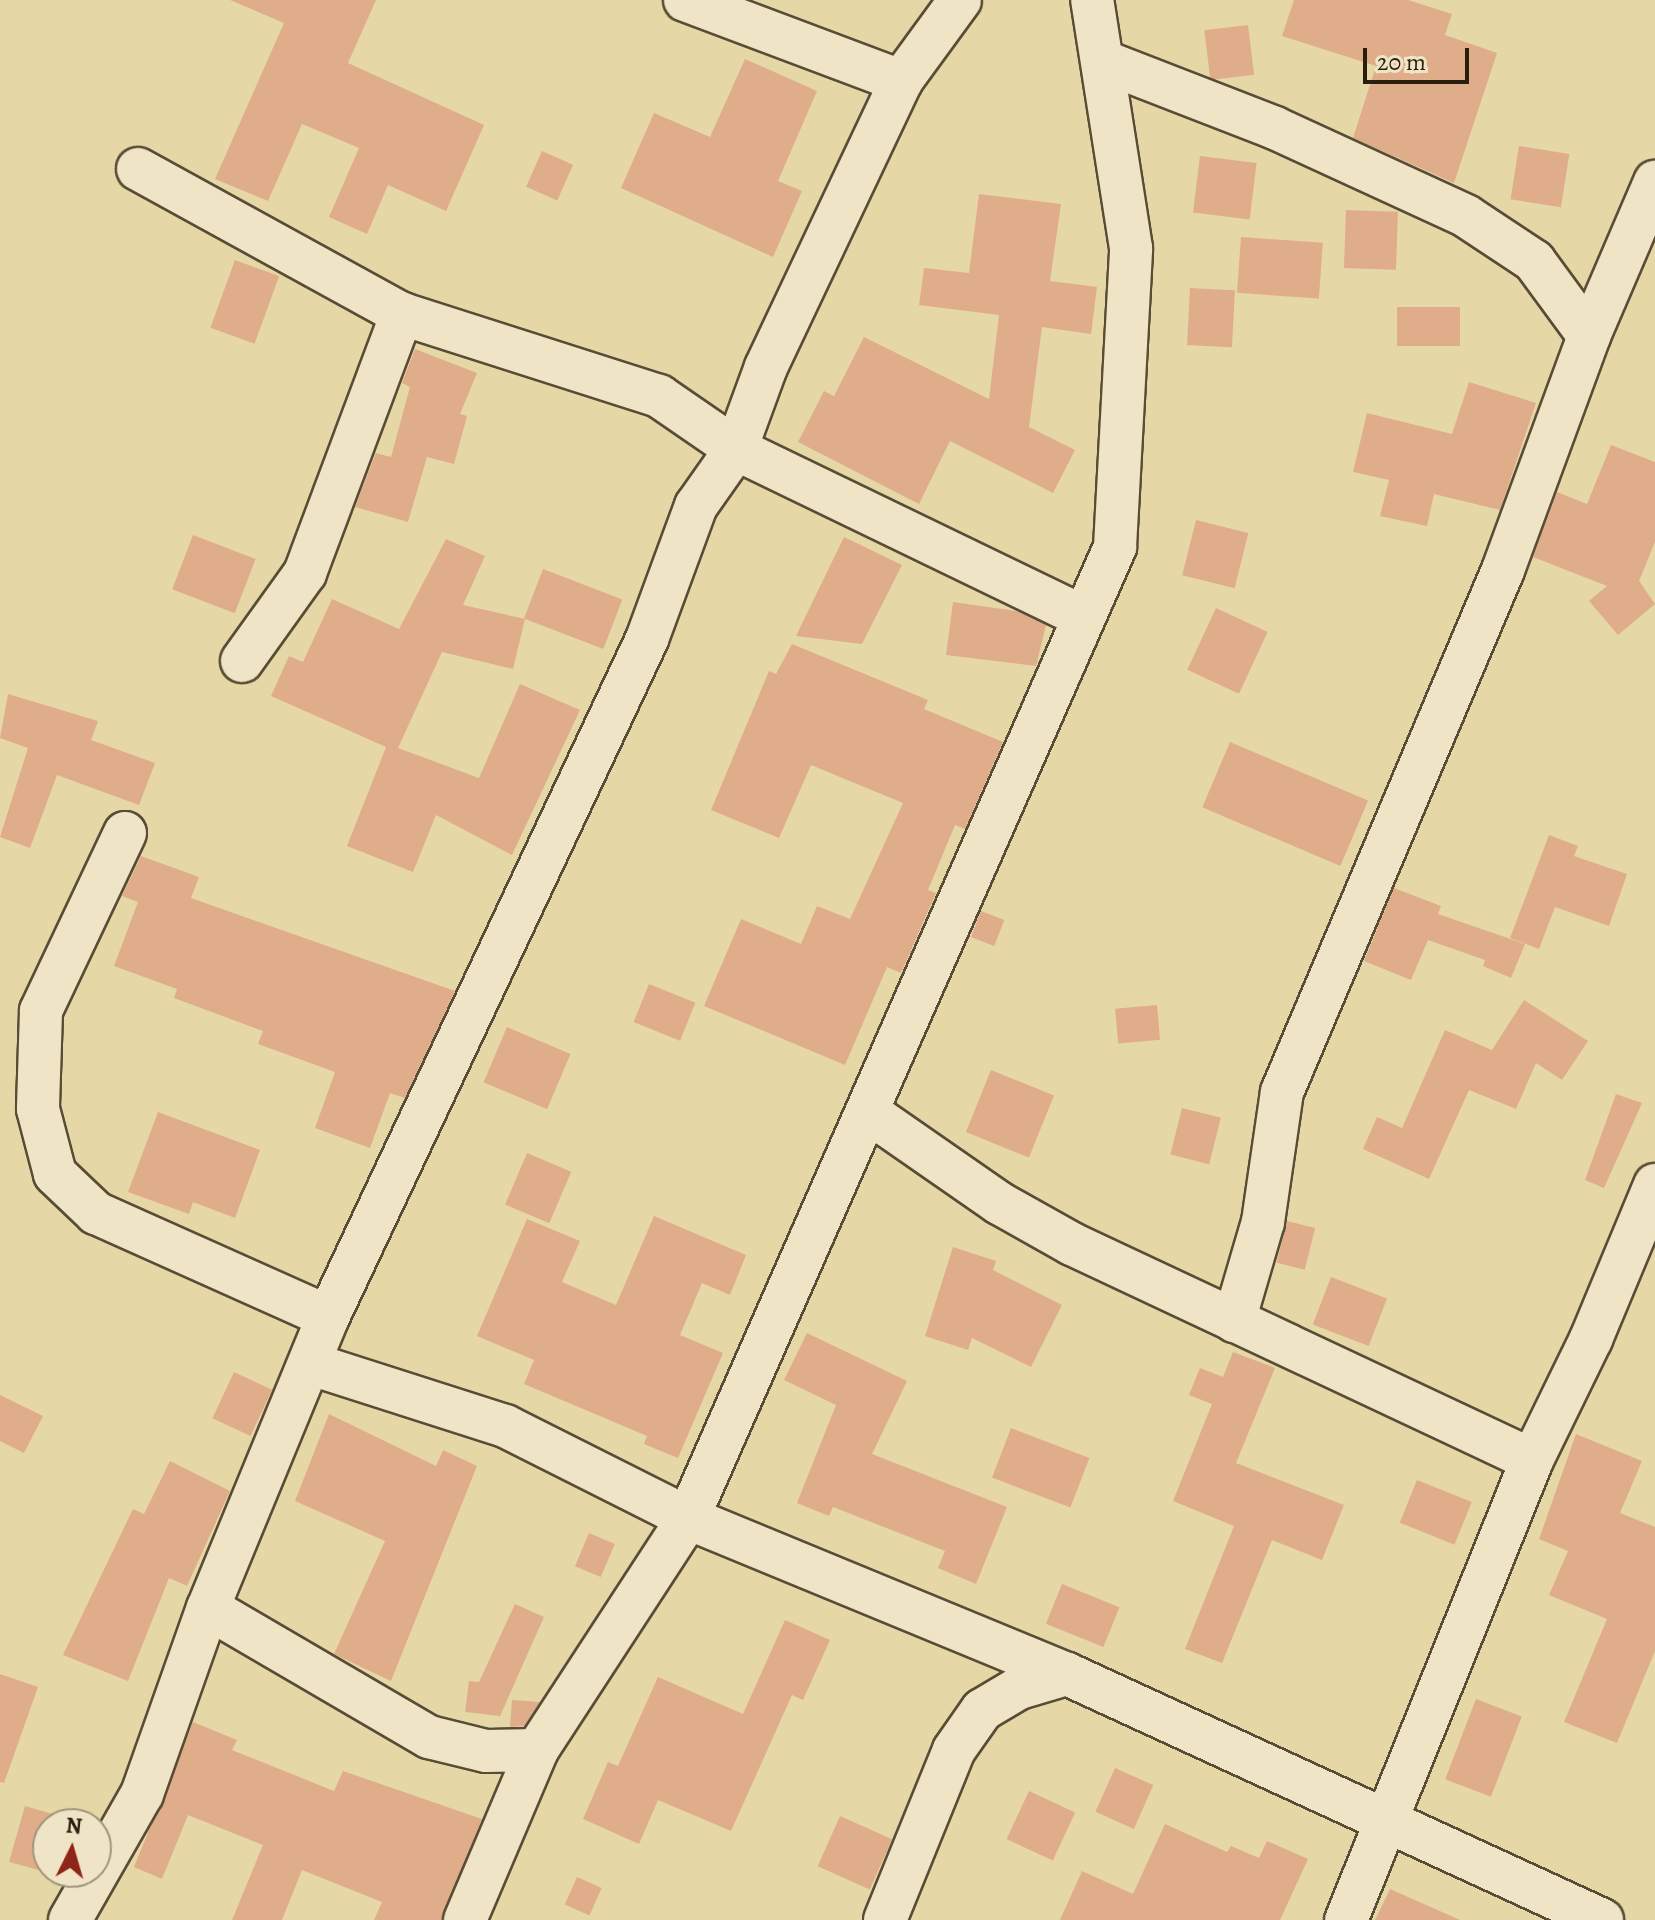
<!DOCTYPE html>
<html>
<head>
<meta charset="utf-8">
<style>
	body { margin:0 }
	#map { position:relative; width:1655px; height:1920px; overflow:hidden; background:#e6d7a7; font-family:Alegreya,serif }
	div>[style] { position:absolute }
	.building>* { inset:0; background:#e0ad8a; transform-origin:0 0 }
	.roads { filter:drop-shadow(2px 0 #594c35) drop-shadow(-2px 0 #594c35) drop-shadow(0 2px #594c35) drop-shadow(0 -2px #594c35) }
	.street>* { height:42px; margin:-21px; padding:0 21px; transform-origin:21px; border-radius:21px; background:#efe5c6 }
	span { translate:-50% -50%; white-space:nowrap; text-align:center; line-height:1.15; -webkit-text-stroke:8px #efe5c6; paint-order:stroke }
	.north { position:absolute; left:32px; top:1808px; width:80px; height:80px; box-sizing:border-box; background:#efe5c6; border:2px solid #a0957d; border-radius:50%; rotate:5deg; font-size:22px; font-weight:700; line-height:32px; text-align:center; color:#2a1e0f }
	.north::after { content:''; display:block; margin:auto; width:28px; height:36px; background:#8f2418; clip-path:polygon(50% 0,100% 100%,50% 72%,0 100%) }
	.scale { position:absolute; left:1363px; top:48px; width:106px; height:36px; box-sizing:border-box; border:4px solid #2a1e0f; border-top:0; padding-left:10px; font-size:24px; line-height:28px; white-space:nowrap; color:#2a1e0f; -webkit-text-stroke:6px #efe5c6; paint-order:stroke }
</style>
</head>
<body>
<div id="map">
	<div class="building">
		<i style="clip-path:polygon(230px 0,376px 0,348px 63px,484px 125px,446px 211px,388px 185px,367px 234px,329px 217px,359px 148px,302px 124px,268px 201px,215px 179px,284px 23px)"></i>
		<i style="clip-path:polygon(1294px 0,1408px 0,1452px 14px,1445px 35px,1497px 53px,1454px 183px,1353px 138px,1376px 66px,1282px 36px)"></i>
		<i style="left:1248px;top:25px;width:50px;height:44px;rotate:83deg"></i>
		<i style="clip-path:polygon(745px 59px,817px 91px,778px 181px,802px 191px,773px 257px,621px 188px,654px 113px,710px 137px)"></i>
		<i style="left:1519px;top:146px;width:51px;height:54px;rotate:9deg"></i>
		<i style="left:542px;top:151px;width:34px;height:39px;rotate:24deg"></i>
		<i style="left:1200px;top:156px;width:57px;height:57px;rotate:7deg"></i>
		<i style="clip-path:polygon(979px 194px,1061px 204px,1050px 281px,1097px 287px,1091px 334px,1042px 327px,1029px 427px,1075px 450px,1053px 493px,950px 441px,919px 504px,798px 442px,824px 391px,834px 396px,864px 337px,989px 399px,999px 315px,919px 305px,924px 268px,969px 273px)"></i>
		<i style="left:1346px;top:210px;width:52px;height:58px;rotate:2deg"></i>
		<i style="left:1241px;top:237px;width:82px;height:56px;rotate:4deg"></i>
		<i style="left:235px;top:260px;width:47px;height:72px;rotate:20deg"></i>
		<i style="left:1190px;top:288px;width:45px;height:57px;rotate:3deg"></i>
		<i style="left:1397px;top:307px;width:63px;height:39px"></i>
		<i style="clip-path:polygon(415px 349px,477px 373px,460px 414px,467px 416px,454px 464px,427px 457px,408px 522px,355px 507px,376px 453px,391px 457px,410px 387px,402px 383px)"></i>
		<i style="clip-path:polygon(1469px 382px,1536px 403px,1500px 510px,1434px 494px,1427px 526px,1380px 516px,1389px 480px,1353px 472px,1367px 413px,1452px 434px)"></i>
		<i style="clip-path:polygon(1611px 445px,1655px 462px,1655px 542px,1639px 581px,1655px 604px,1618px 635px,1589px 601px,1607px 586px,1533px 557px,1557px 492px,1587px 504px)"></i>
		<i style="left:1196px;top:520px;width:54px;height:57px;rotate:14deg"></i>
		<i style="left:193px;top:535px;width:67px;height:58px;rotate:21deg"></i>
		<i style="clip-path:polygon(844px 537px,902px 565px,862px 644px,796px 636px)"></i>
		<i style="clip-path:polygon(446px 539px,485px 556px,463px 605px,525px 619px,513px 669px,442px 652px,398px 748px,479px 778px,520px 684px,580px 710px,512px 855px,436px 815px,413px 872px,347px 846px,386px 747px,271px 696px,289px 656px,303px 662px,332px 599px,399px 629px)"></i>
		<i style="left:543px;top:569px;width:85px;height:53px;rotate:21deg"></i>
		<i style="clip-path:polygon(953px 602px,1016px 611px,1046px 625px,1036px 666px,946px 655px)"></i>
		<i style="left:1216px;top:608px;width:57px;height:68px;rotate:25deg"></i>
		<i style="clip-path:polygon(792px 644px,928px 700px,924px 709px,1003px 742px,965px 829px,955px 825px,928px 890px,936px 893px,901px 973px,887px 967px,845px 1065px,704px 1006px,741px 919px,801px 944px,817px 906px,850px 919px,903px 803px,811px 765px,779px 838px,711px 810px,769px 671px,776px 674px)"></i>
		<i style="clip-path:polygon(8px 694px,98px 721px,91px 740px,155px 763px,139px 805px,57px 775px,30px 848px,0 837px,28px 748px,0 738px)"></i>
		<i style="left:1230px;top:742px;width:150px;height:71px;rotate:23deg"></i>
		<i style="clip-path:polygon(1549px 835px,1578px 846px,1574px 856px,1627px 874px,1609px 926px,1555px 907px,1539px 949px,1510px 938px)"></i>
		<i style="clip-path:polygon(141px 856px,199px 877px,191px 898px,455px 991px,405px 1098px,390px 1093px,370px 1148px,315px 1128px,335px 1072px,258px 1044px,263px 1031px,174px 998px,177px 989px,114px 966px,138px 902px,122px 896px)"></i>
		<i style="clip-path:polygon(1394px 888px,1441px 906px,1438px 914px,1525px 944px,1511px 978px,1483px 966px,1485px 960px,1428px 940px,1411px 980px,1364px 961px)"></i>
		<i style="left:981px;top:911px;width:25px;height:28px;rotate:21deg"></i>
		<i style="left:649px;top:984px;width:50px;height:41px;rotate:22deg"></i>
		<i style="clip-path:polygon(1524px 1000px,1588px 1041px,1562px 1080px,1536px 1063px,1516px 1109px,1469px 1090px,1429px 1179px,1363px 1149px,1377px 1117px,1402px 1128px,1445px 1030px,1492px 1050px)"></i>
		<i style="left:1157px;top:1005px;width:35px;height:42px;rotate:85deg"></i>
		<i style="left:507px;top:1027px;width:69px;height:60px;rotate:23deg"></i>
		<i style="left:991px;top:1070px;width:68px;height:67px;rotate:22deg"></i>
		<i style="clip-path:polygon(1616px 1094px,1642px 1103px,1604px 1188px,1585px 1180px)"></i>
		<i style="left:1182px;top:1108px;width:40px;height:48px;rotate:14deg"></i>
		<i style="clip-path:polygon(158px 1112px,260px 1150px,235px 1218px,193px 1202px,189px 1214px,128px 1192px)"></i>
		<i style="left:527px;top:1153px;width:48px;height:56px;rotate:23deg"></i>
		<i style="clip-path:polygon(654px 1216px,746px 1255px,730px 1295px,702px 1283px,680px 1335px,723px 1353px,678px 1458px,644px 1444px,647px 1436px,524px 1384px,534px 1360px,477px 1336px,527px 1219px,580px 1241px,562px 1282px,616px 1305px)"></i>
		<i style="left:1287px;top:1221px;width:29px;height:43px;rotate:14deg"></i>
		<i style="clip-path:polygon(953px 1247px,996px 1261px,993px 1270px,1062px 1305px,1031px 1367px,972px 1338px,968px 1350px,925px 1336px)"></i>
		<i style="left:1331px;top:1277px;width:60px;height:51px;rotate:21deg"></i>
		<i style="clip-path:polygon(807px 1333px,907px 1381px,872px 1454px,1007px 1507px,976px 1584px,938px 1568px,945px 1551px,833px 1507px,829px 1516px,797px 1503px,836px 1405px,784px 1380px)"></i>
		<i style="clip-path:polygon(1233px 1352px,1275px 1368px,1236px 1463px,1344px 1505px,1322px 1560px,1272px 1540px,1222px 1663px,1185px 1649px,1234px 1526px,1173px 1501px,1212px 1404px,1189px 1395px,1200px 1368px,1223px 1377px)"></i>
		<i style="left:234px;top:1372px;width:42px;height:51px;rotate:25deg"></i>
		<i style="clip-path:polygon(0 1395px,43px 1416px,24px 1453px,0 1441px)"></i>
		<i style="clip-path:polygon(329px 1414px,436px 1466px,443px 1450px,477px 1466px,391px 1681px,334px 1654px,385px 1541px,295px 1501px)"></i>
		<i style="left:1011px;top:1428px;width:84px;height:53px;rotate:21deg"></i>
		<i style="clip-path:polygon(1576px 1434px,1642px 1461px,1620px 1513px,1655px 1527px,1655px 1651px,1617px 1743px,1564px 1722px,1607px 1619px,1549px 1595px,1568px 1551px,1539px 1539px)"></i>
		<i style="clip-path:polygon(170px 1461px,230px 1491px,187px 1586px,169px 1578px,128px 1681px,63px 1655px,133px 1509px,144px 1514px)"></i>
		<i style="left:1417px;top:1480px;width:59px;height:46px;rotate:22deg"></i>
		<i style="left:589px;top:1533px;width:28px;height:36px;rotate:23deg"></i>
		<i style="left:1062px;top:1584px;width:62px;height:43px;rotate:22deg"></i>
		<i style="clip-path:polygon(515px 1604px,544px 1617px,500px 1716px,465px 1712px,469px 1681px,479px 1682px)"></i>
		<i style="clip-path:polygon(785px 1620px,830px 1640px,803px 1700px,792px 1695px,731px 1831px,658px 1800px,639px 1844px,583px 1819px,608px 1762px,618px 1766px,658px 1677px,743px 1714px)"></i>
		<i style="clip-path:polygon(0 1674px,38px 1687px,4px 1783px,0 1782px)"></i>
		<i style="left:1476px;top:1699px;width:49px;height:86px;rotate:21deg"></i>
		<i style="clip-path:polygon(512px 1700px,540px 1702px,524px 1726px,510px 1727px)"></i>
		<i style="clip-path:polygon(193px 1722px,237px 1740px,232px 1750px,334px 1791px,343px 1771px,482px 1819px,441px 1920px,374px 1920px,382px 1902px,302px 1870px,282px 1920px,232px 1920px,263px 1845px,188px 1815px,162px 1879px,134px 1867px)"></i>
		<i style="left:1115px;top:1768px;width:42px;height:48px;rotate:24deg"></i>
		<i style="left:1029px;top:1791px;width:51px;height:53px;rotate:25deg"></i>
		<i style="clip-path:polygon(25px 1806px,80px 1822px,48px 1824px,48px 1872px,66px 1872px,65px 1877px,9px 1862px)"></i>
		<i style="left:840px;top:1816px;width:57px;height:55px;rotate:24deg"></i>
		<i style="clip-path:polygon(1165px 1824px,1227px 1852px,1231px 1846px,1259px 1858px,1267px 1841px,1308px 1859px,1280px 1920px,1060px 1920px,1082px 1871px,1133px 1894px)"></i>
		<i style="left:577px;top:1877px;width:27px;height:30px;rotate:24deg"></i>
		<i style="clip-path:polygon(1390px 1889px,1460px 1920px,1375px 1920px)"></i>
	</div>
	<div class="roads">
		<div class="street">
			<i style="left:685px;top:0;width:231px;rotate:20.6deg"></i>
			<i style="left:1105px;top:62px;width:182px;rotate:21.2deg"></i>
			<i style="left:1275px;top:128px;width:210px;rotate:24.7deg"></i>
			<i style="left:1466px;top:216px;width:82px;rotate:33.5deg"></i>
			<i style="left:1534px;top:261px;width:93px;rotate:53.7deg"></i>
			<i style="left:138px;top:169px;width:301px;rotate:28.8deg"></i>
			<i style="left:402px;top:314px;width:270px;rotate:17.7deg"></i>
			<i style="left:659px;top:396px;width:93px;rotate:34.5deg"></i>
			<i style="left:736px;top:449px;width:386px;rotate:25.8deg"></i>
			<i style="left:242px;top:661px;width:108px;rotate:-54.4deg"></i>
			<i style="left:305px;top:573px;width:277px;rotate:-69.5deg"></i>
			<i style="left:125px;top:833px;width:197px;rotate:115.3deg"></i>
			<i style="left:41px;top:1011px;width:98px;rotate:91.8deg"></i>
			<i style="left:38px;top:1109px;width:67px;rotate:75.3deg"></i>
			<i style="left:55px;top:1174px;width:57px;rotate:43.6deg"></i>
			<i style="left:96px;top:1213px;width:254px;rotate:24.1deg"></i>
			<i style="left:868px;top:1112px;width:160px;rotate:34.8deg"></i>
			<i style="left:999px;top:1203px;width:84px;rotate:29.3deg"></i>
			<i style="left:1072px;top:1244px;width:508px;rotate:25.15deg"></i>
			<i style="left:1532px;top:1460px;width:496px;rotate:112deg"></i>
			<i style="left:1234px;top:1321px;width:103px;rotate:-73.7deg"></i>
			<i style="left:1263px;top:1222px;width:131px;rotate:-81.7deg"></i>
			<i style="left:1282px;top:1092px;width:567px;rotate:-67.05deg"></i>
			<i style="left:1503px;top:570px;width:249px;rotate:-69.8deg"></i>
			<i style="left:1589px;top:336px;width:168px;rotate:-66.8deg"></i>
			<i style="left:311px;top:1364px;width:204px;rotate:17.7deg"></i>
			<i style="left:505px;top:1426px;width:205px;rotate:26.7deg"></i>
			<i style="left:688px;top:1518px;width:410px;rotate:22.4deg"></i>
			<i style="left:1067px;top:1674px;width:589px;rotate:24.69deg"></i>
			<i style="left:1532px;top:1460px;width:135px;rotate:-64deg"></i>
			<i style="left:1591px;top:1339px;width:167px;rotate:-67.4deg"></i>
			<i style="left:208px;top:1608px;width:256px;rotate:30.3deg"></i>
			<i style="left:429px;top:1737px;width:59px;rotate:13.8deg"></i>
			<i style="left:486px;top:1751px;width:51px;rotate:-1.1deg"></i>
			<i style="left:70px;top:1920px;width:145px;rotate:-60.3deg"></i>
			<i style="left:142px;top:1794px;width:197px;rotate:-70.5deg"></i>
			<i style="left:208px;top:1608px;width:315px;rotate:-67.6deg"></i>
			<i style="left:328px;top:1317px;width:749px;rotate:-64.8deg"></i>
			<i style="left:647px;top:639px;width:142px;rotate:-69.8deg"></i>
			<i style="left:696px;top:506px;width:70px;rotate:-54.9deg"></i>
			<i style="left:736px;top:449px;width:87px;rotate:-69.9deg"></i>
			<i style="left:766px;top:367px;width:316px;rotate:-64.7deg"></i>
			<i style="left:901px;top:81px;width:100px;rotate:-53.9deg"></i>
			<i style="left:465px;top:1920px;width:185px;rotate:-67deg"></i>
			<i style="left:537px;top:1750px;width:277px;rotate:-56.9deg"></i>
			<i style="left:688px;top:1518px;width:1061px;rotate:-66.26deg"></i>
			<i style="left:1115px;top:547px;width:299px;rotate:-86.9deg"></i>
			<i style="left:1131px;top:248px;width:251px;rotate:-98.9deg"></i>
			<i style="left:885px;top:1920px;width:183px;rotate:-67.9deg"></i>
			<i style="left:954px;top:1750px;width:49px;rotate:-55deg"></i>
			<i style="left:982px;top:1710px;width:43px;rotate:-30.7deg"></i>
			<i style="left:1019px;top:1688px;width:50px;rotate:-16.3deg"></i>
		</div>
	</div>
	<div class="north">N</div>
	<div class="scale">20 m</div>
</div>
</body>
</html>
